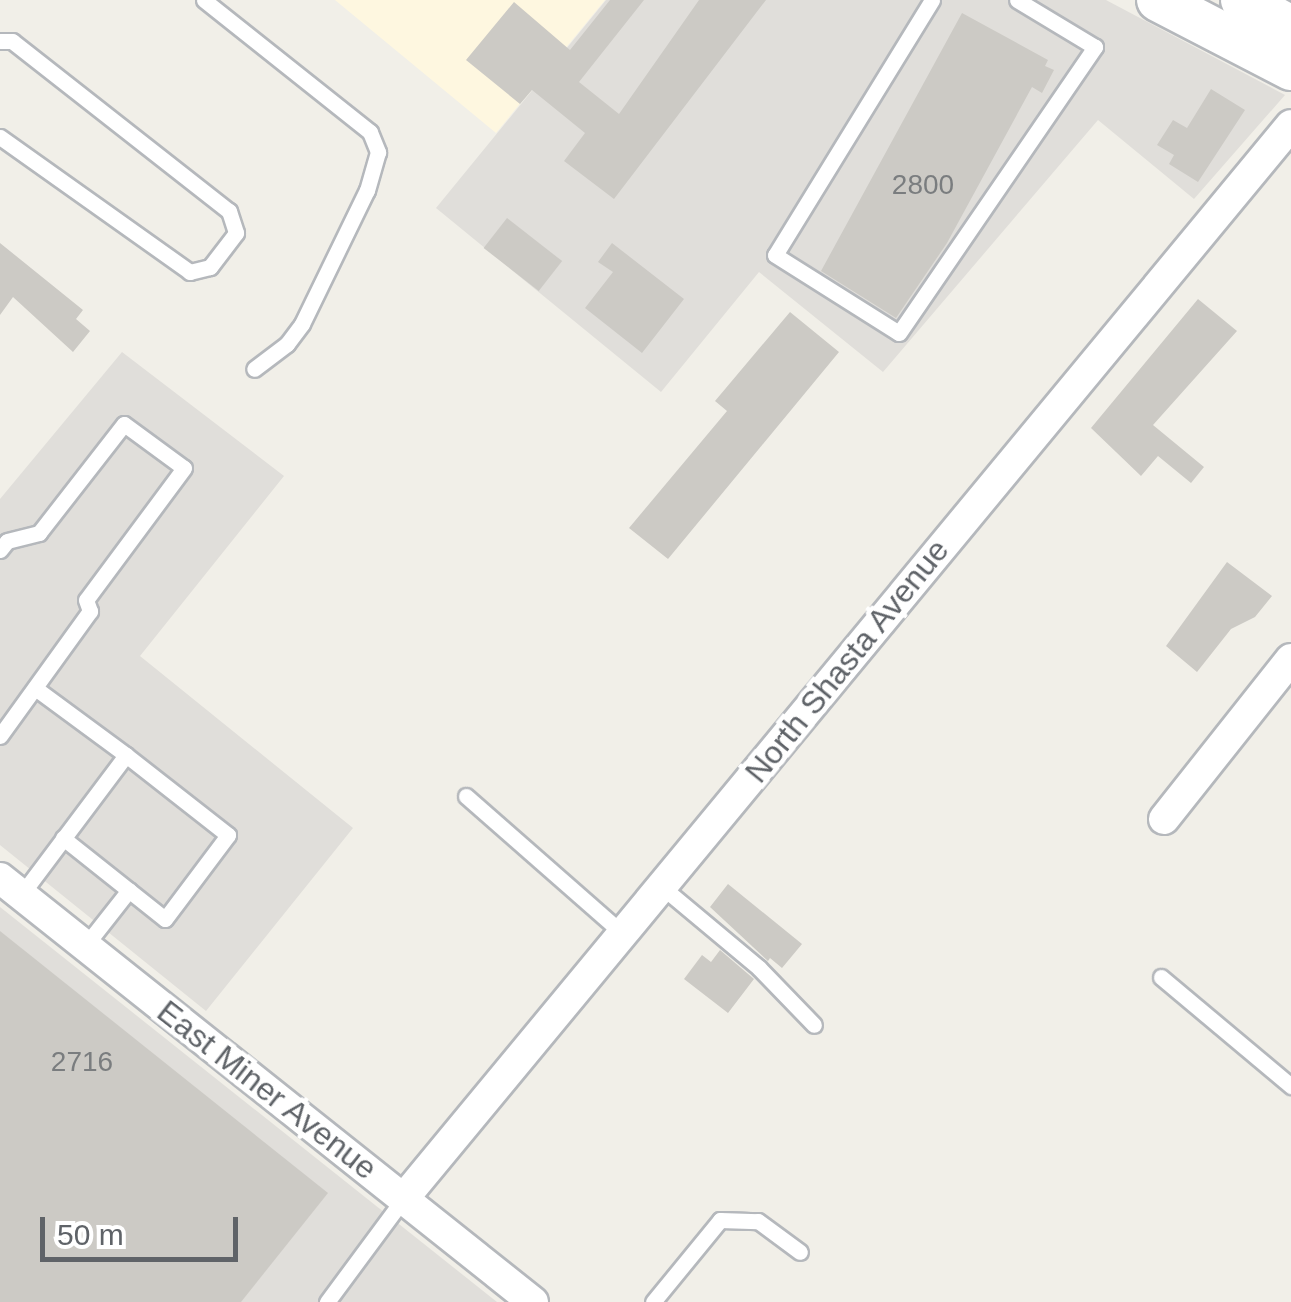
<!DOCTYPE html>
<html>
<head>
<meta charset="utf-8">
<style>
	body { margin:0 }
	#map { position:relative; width:1291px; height:1302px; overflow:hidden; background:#f1efe8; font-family:Helvetica,sans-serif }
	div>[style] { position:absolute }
	.commercial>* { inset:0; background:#fef7e0 }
	.industrial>* { inset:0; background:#e0deda }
	.building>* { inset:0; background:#cccac5; transform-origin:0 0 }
	.roads { filter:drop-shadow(2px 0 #b5b8bc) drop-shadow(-2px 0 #b5b8bc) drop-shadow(0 2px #b5b8bc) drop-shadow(0 -2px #b5b8bc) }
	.lane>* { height:15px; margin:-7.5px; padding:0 7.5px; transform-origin:7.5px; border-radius:7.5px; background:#fff }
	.street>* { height:30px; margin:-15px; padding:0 15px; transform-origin:15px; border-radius:15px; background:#fff }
	.secondary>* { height:42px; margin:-21px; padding:0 21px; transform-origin:21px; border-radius:21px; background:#fff }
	span { translate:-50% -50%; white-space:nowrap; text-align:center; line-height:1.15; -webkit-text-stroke:9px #fff; paint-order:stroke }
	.number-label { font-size:28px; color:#7a7d7f }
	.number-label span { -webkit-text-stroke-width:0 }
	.street-label { font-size:32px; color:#5f6368 }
	.scale { position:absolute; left:40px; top:1217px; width:198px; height:45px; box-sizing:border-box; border:5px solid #5f6368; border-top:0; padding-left:12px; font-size:30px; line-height:35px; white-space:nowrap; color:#5f6368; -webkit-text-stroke:8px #fff; paint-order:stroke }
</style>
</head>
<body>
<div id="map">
	<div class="commercial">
		<i style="clip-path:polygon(335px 0,605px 0,496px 133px)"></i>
	</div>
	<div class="industrial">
		<i style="clip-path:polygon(606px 0,1106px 0,1285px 95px,1194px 199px,1098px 120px,883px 372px,759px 272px,661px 392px,436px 208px)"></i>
		<i style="clip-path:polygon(122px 352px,284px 476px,140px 656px,353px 828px,206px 1011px,0 845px,0 499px)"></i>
		<i style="clip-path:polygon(0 907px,497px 1302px,0 1302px)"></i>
	</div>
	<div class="building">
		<i style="clip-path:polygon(610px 0,644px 0,579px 82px,619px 114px,699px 0,766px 0,614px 199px,564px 161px,585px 133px,532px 90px,520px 104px,466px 60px,514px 2px,570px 50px)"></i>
		<i style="clip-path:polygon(962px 13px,1048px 60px,1045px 66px,1054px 70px,1042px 93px,1032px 87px,947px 243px,896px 318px,821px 271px)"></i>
		<i style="clip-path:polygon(1211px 89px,1245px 110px,1198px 182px,1169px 164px,1174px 155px,1157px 145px,1173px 120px,1187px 128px)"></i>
		<i style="left:507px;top:218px;width:70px;height:38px;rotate:38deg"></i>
		<i style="clip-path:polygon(0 243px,83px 310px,76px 319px,90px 331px,73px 352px,13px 297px,0 315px)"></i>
		<i style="clip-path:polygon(612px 243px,684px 299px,642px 353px,585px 308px,613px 272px,598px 262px)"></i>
		<i style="clip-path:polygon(1198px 299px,1237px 331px,1153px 425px,1204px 467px,1191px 483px,1158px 456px,1141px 476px,1091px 428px)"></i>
		<i style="clip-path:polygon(790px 312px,839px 352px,668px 559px,629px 528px,727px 411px,715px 401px)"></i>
		<i style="clip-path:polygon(1227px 562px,1272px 596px,1255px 617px,1231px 629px,1197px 672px,1166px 646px)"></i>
		<i style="clip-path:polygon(728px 884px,802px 944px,782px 968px,770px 958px,768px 961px,710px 907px)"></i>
		<i style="clip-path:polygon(0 931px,328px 1193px,241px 1302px,0 1302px)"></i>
		<i style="clip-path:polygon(720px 950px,754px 979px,728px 1013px,684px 979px,702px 955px,711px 962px)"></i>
	</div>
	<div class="roads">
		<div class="lane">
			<i style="left:204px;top:0;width:212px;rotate:38.5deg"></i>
			<i style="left:370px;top:132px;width:22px;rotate:68deg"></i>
			<i style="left:378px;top:152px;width:40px;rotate:106deg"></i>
			<i style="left:367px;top:190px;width:149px;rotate:115.9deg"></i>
			<i style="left:302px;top:324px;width:25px;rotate:127deg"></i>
			<i style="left:287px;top:344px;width:41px;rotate:142.9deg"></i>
			<i style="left:932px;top:0;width:299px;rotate:121.6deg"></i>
			<i style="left:775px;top:255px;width:146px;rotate:32.2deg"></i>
			<i style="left:899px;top:333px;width:347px;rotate:-55.6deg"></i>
			<i style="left:1095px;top:47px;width:91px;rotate:-148.9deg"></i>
			<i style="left:0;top:41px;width:12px"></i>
			<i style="left:12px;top:41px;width:276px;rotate:38.1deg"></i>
			<i style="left:229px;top:211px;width:23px;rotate:72deg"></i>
			<i style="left:236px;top:233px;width:43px;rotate:127.4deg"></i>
			<i style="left:210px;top:267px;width:21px;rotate:166deg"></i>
			<i style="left:190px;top:272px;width:233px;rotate:-144.6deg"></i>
			<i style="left:0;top:550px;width:11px;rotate:-52deg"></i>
			<i style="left:7px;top:541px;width:33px;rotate:-14deg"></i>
			<i style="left:39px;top:533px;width:138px;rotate:-52.1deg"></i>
			<i style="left:124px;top:424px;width:74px;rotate:36.3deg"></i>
			<i style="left:184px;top:468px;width:164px;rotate:126.6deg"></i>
			<i style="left:86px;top:600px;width:12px;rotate:70deg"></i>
			<i style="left:90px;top:611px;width:154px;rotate:125.8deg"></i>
			<i style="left:466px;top:796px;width:208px;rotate:41.3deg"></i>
			<i style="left:63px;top:838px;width:130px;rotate:38.5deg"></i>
			<i style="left:165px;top:919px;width:105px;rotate:-53.1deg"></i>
			<i style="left:228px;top:835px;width:130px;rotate:-141.9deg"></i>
			<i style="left:661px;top:886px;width:128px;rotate:39.9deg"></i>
			<i style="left:759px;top:968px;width:79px;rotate:46deg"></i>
			<i style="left:21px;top:895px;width:175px;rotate:-53.1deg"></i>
			<i style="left:126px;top:755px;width:113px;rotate:-143.6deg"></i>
			<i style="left:85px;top:946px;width:71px;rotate:-51.8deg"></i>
			<i style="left:1161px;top:977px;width:170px;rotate:40deg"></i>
			<i style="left:327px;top:1302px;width:129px;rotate:-53.5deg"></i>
			<i style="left:653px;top:1302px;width:106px;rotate:-50.7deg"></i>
			<i style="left:720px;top:1220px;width:38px;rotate:2deg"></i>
			<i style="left:758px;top:1221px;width:52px;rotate:36.4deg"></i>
		</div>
		<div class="street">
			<i style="left:1164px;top:819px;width:204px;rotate:-51.6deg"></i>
			<i style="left:0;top:878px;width:681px;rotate:38.5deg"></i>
			<i style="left:404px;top:1198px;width:1392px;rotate:-50.42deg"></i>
		</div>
		<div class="secondary">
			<i style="left:1158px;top:0;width:150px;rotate:27.4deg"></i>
			<i style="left:1242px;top:0;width:56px;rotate:28.9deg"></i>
		</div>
	</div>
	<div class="number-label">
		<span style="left:923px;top:185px">2800</span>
		<span style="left:82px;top:1062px">2716</span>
	</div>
	<div class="street-label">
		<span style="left:847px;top:661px;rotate:-51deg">North Shasta Avenue</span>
		<span style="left:267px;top:1090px;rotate:38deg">East Miner Avenue</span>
	</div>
	<div class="scale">50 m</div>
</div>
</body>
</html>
